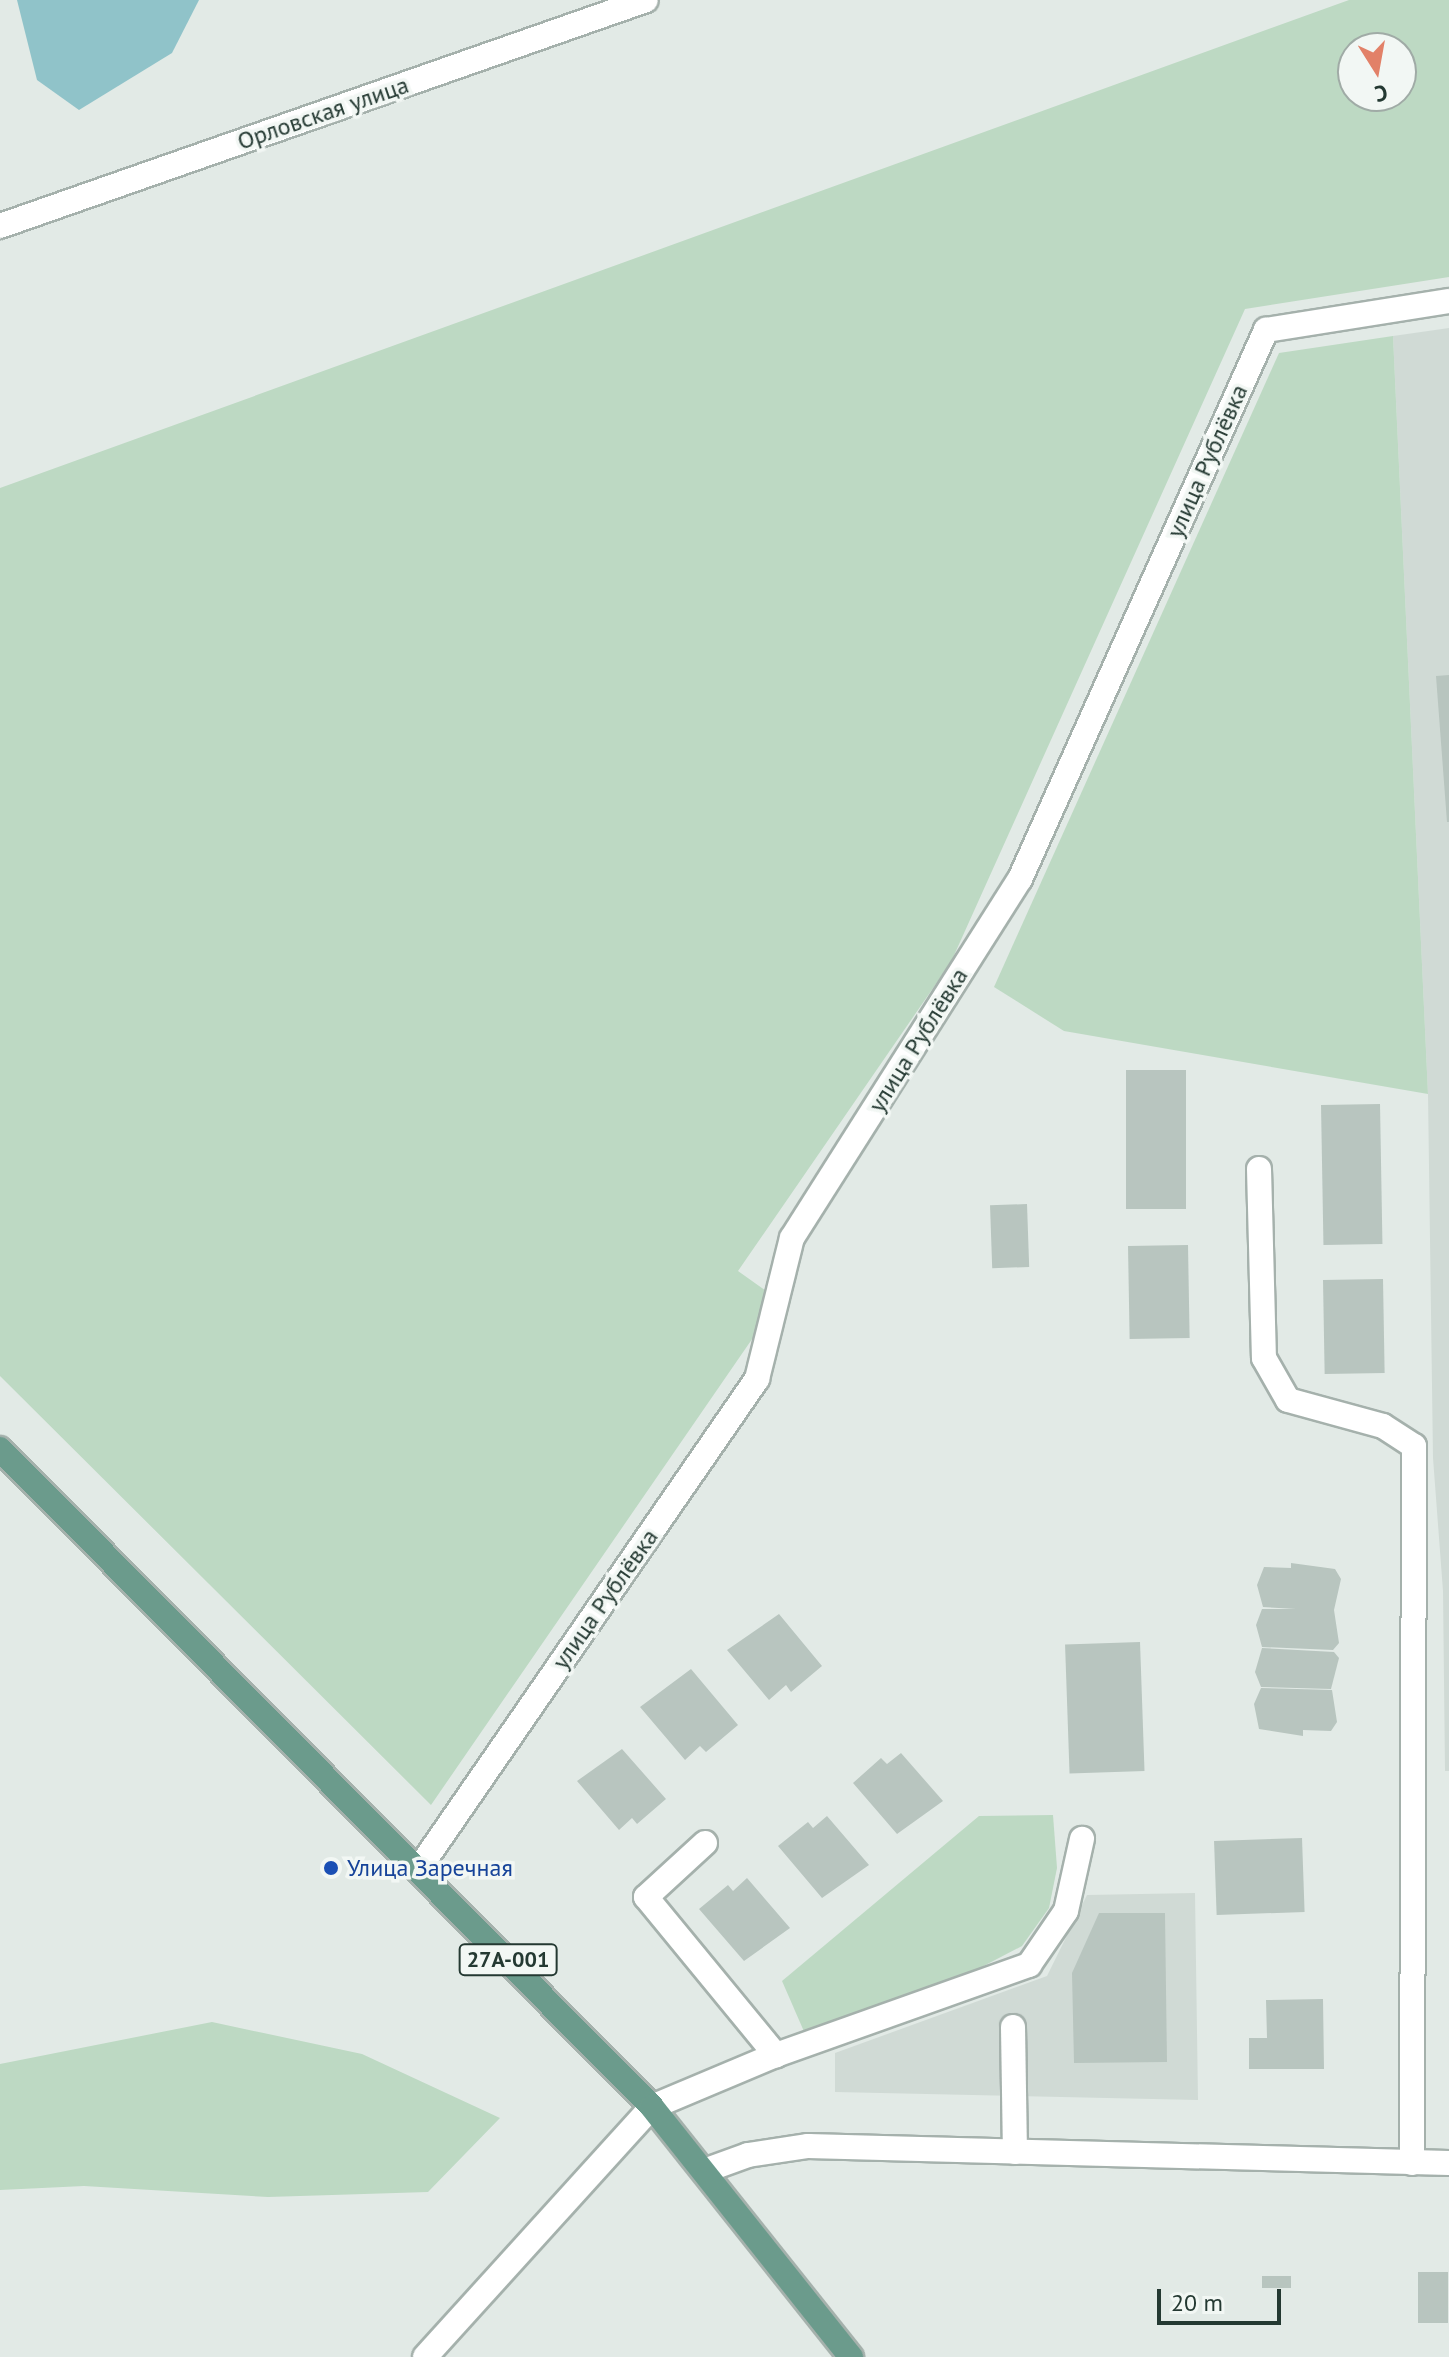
<!DOCTYPE html>
<html>
<head>
<meta charset="utf-8">
<style>
	body { margin:0 }
	#map { position:relative; width:1449px; height:2357px; overflow:hidden; background:#e2eae6; font-family:"PT Sans",sans-serif }
	div>[style] { position:absolute }
	.built>* { inset:0; background:#d0dad5 }
	.green>* { inset:0; background:#bdd9c3 }
	.water>* { inset:0; background:#90c3c9 }
	.building>* { inset:0; background:#b8c5bf; transform-origin:0 0 }
	.roads { filter:drop-shadow(2px 0 #a5b1ac) drop-shadow(-2px 0 #a5b1ac) drop-shadow(0 2px #a5b1ac) drop-shadow(0 -2px #a5b1ac) }
	.minor>* { height:24px; margin:-12px; padding:0 12px; transform-origin:12px; border-radius:12px; background:#fff }
	.major>* { height:24px; margin:-12px; padding:0 12px; transform-origin:12px; border-radius:12px; background:#6b9b8c }
	.dots>* { width:22px; height:22px; translate:-50% -50%; box-sizing:border-box; border:4px solid #f2f7f4; border-radius:50% }
	span { translate:-50% -50%; white-space:nowrap; text-align:center; line-height:1.15; -webkit-text-stroke:7px #f2f7f4; paint-order:stroke }
	.shield-label span { padding:2px 6px; background:#f2f7f4; border:2px solid; border-radius:6px; -webkit-text-stroke-width:0 }
	.shield-label { font-size:22px; color:#243932; font-weight:700 }
	.street-label { font-size:24px; color:#243932 }
	.transit-label { font-size:24px; color:#164399 }
	.left { translate:0 -50%; text-align:left }
	.north { position:absolute; left:1337px; top:32px; width:80px; height:80px; box-sizing:border-box; background:#f2f7f4; border:2px solid #a0aba6; border-radius:50%; rotate:169deg; font-size:22px; font-weight:700; line-height:32px; text-align:center; color:#243932 }
	.north::after { content:''; display:block; margin:auto; width:28px; height:36px; background:#e28168; clip-path:polygon(50% 0,100% 100%,50% 72%,0 100%) }
	.scale { position:absolute; left:1157px; top:2289px; width:124px; height:36px; box-sizing:border-box; border:4px solid #243932; border-top:0; padding-left:10px; font-size:24px; line-height:28px; white-space:nowrap; color:#243932; -webkit-text-stroke:6px #f2f7f4; paint-order:stroke }
</style>
</head>
<body>
<div id="map">
	<div class="built">
		<i style="clip-path:polygon(1449px 328px,1449px 1771px,1445px 1771px,1443px 1591px,1433px 1458px,1428px 1094px,1393px 336px)"></i>
		<i style="clip-path:polygon(1195px 1893px,1198px 2100px,835px 2092px,835px 2053px,1047px 1976px,1087px 1895px)"></i>
	</div>
	<div class="green">
		<i style="clip-path:polygon(evenodd,1349px 0,1449px 0,1449px 277px,1245px 309px,951px 962px,738px 1271px,779px 1300px,431px 1805px,0 1376px,0 488px,1349px 0,1353px 48px,1401px 48px,1401px 96px,1353px 96px,1353px 48px)"></i>
		<i style="clip-path:polygon(1393px 336px,1428px 1094px,1064px 1031px,994px 987px,1279px 353px)"></i>
		<i style="clip-path:polygon(1053px 1815px,1057px 1868px,1049px 1908px,1022px 1946px,974px 1971px,806px 2036px,782px 1981px,979px 1816px)"></i>
		<i style="clip-path:polygon(212px 2022px,362px 2054px,500px 2118px,428px 2192px,268px 2197px,84px 2186px,0 2190px,0 2064px)"></i>
	</div>
	<div class="water">
		<i style="clip-path:polygon(17px 0,199px 0,172px 53px,79px 110px,37px 80px)"></i>
	</div>
	<div class="building">
		<i style="clip-path:polygon(1449px 675px,1449px 822px,1447px 822px,1436px 676px)"></i>
		<i style="left:1126px;top:1070px;width:60px;height:139px"></i>
		<i style="left:1380px;top:1104px;width:140px;height:59px;rotate:89deg"></i>
		<i style="left:1027px;top:1204px;width:63px;height:37px;rotate:88deg"></i>
		<i style="left:1188px;top:1245px;width:93px;height:60px;rotate:89deg"></i>
		<i style="left:1383px;top:1279px;width:94px;height:60px;rotate:89deg"></i>
		<i style="clip-path:polygon(1291px 1563px,1335px 1569px,1341px 1579px,1334px 1610px,1339px 1643px,1333px 1650px,1262px 1647px,1256px 1625px,1262px 1609px,1296px 1609px,1263px 1607px,1257px 1585px,1264px 1567px,1291px 1568px)"></i>
		<i style="clip-path:polygon(779px 1614px,822px 1666px,791px 1692px,786px 1685px,769px 1700px,727px 1650px)"></i>
		<i style="left:1140px;top:1642px;width:129px;height:75px;rotate:88deg"></i>
		<i style="clip-path:polygon(1262px 1648px,1334px 1652px,1339px 1658px,1331px 1689px,1261px 1687px,1255px 1672px)"></i>
		<i style="clip-path:polygon(691px 1669px,738px 1725px,706px 1752px,700px 1746px,685px 1760px,640px 1707px)"></i>
		<i style="clip-path:polygon(1261px 1688px,1332px 1690px,1337px 1722px,1331px 1731px,1303px 1730px,1303px 1736px,1259px 1729px,1254px 1704px)"></i>
		<i style="clip-path:polygon(622px 1749px,666px 1799px,637px 1824px,632px 1818px,619px 1830px,577px 1781px)"></i>
		<i style="clip-path:polygon(901px 1753px,943px 1801px,897px 1834px,853px 1783px,881px 1758px,887px 1764px)"></i>
		<i style="clip-path:polygon(827px 1816px,869px 1865px,822px 1898px,778px 1846px,808px 1822px,813px 1828px)"></i>
		<i style="left:1302px;top:1838px;width:74px;height:88px;rotate:88deg"></i>
		<i style="clip-path:polygon(747px 1878px,790px 1928px,744px 1961px,699px 1909px,728px 1885px,733px 1891px)"></i>
		<i style="clip-path:polygon(1099px 1913px,1165px 1913px,1167px 2062px,1074px 2063px,1072px 1973px)"></i>
		<i style="clip-path:polygon(1323px 1999px,1324px 2069px,1249px 2069px,1249px 2038px,1267px 2038px,1266px 2000px)"></i>
		<i style="left:1418px;top:2272px;width:30px;height:51px"></i>
		<i style="left:1262px;top:2276px;width:29px;height:12px"></i>
	</div>
	<div class="roads">
		<div class="minor">
			<i style="left:0;top:226px;width:684px;rotate:-19.28deg"></i>
			<i style="left:1259px;top:1169px;width:189px;rotate:88.5deg"></i>
			<i style="left:1264px;top:1358px;width:48px;rotate:60.3deg"></i>
			<i style="left:1288px;top:1400px;width:98px;rotate:15.3deg"></i>
			<i style="left:1383px;top:1426px;width:37px;rotate:33deg"></i>
			<i style="left:1414px;top:1446px;width:717px;rotate:90.16deg"></i>
			<i style="left:705px;top:1843px;width:80px;rotate:137.5deg"></i>
			<i style="left:646px;top:1897px;width:205px;rotate:50.6deg"></i>
			<i style="left:418px;top:1870px;width:597px;rotate:-55.38deg"></i>
			<i style="left:757px;top:1379px;width:145px;rotate:-76.1deg"></i>
			<i style="left:792px;top:1238px;width:425px;rotate:-57.6deg"></i>
			<i style="left:1020px;top:879px;width:602px;rotate:-65.86deg"></i>
			<i style="left:1266px;top:330px;width:185px;rotate:-9deg"></i>
			<i style="left:1013px;top:2027px;width:125px;rotate:89.1deg"></i>
			<i style="left:704px;top:2171px;width:47px;rotate:-20deg"></i>
			<i style="left:748px;top:2155px;width:61px;rotate:-8.5deg"></i>
			<i style="left:808px;top:2146px;width:641px;rotate:1.52deg"></i>
			<i style="left:425px;top:2357px;width:338px;rotate:-47.8deg"></i>
			<i style="left:652px;top:2107px;width:134px;rotate:-22.8deg"></i>
			<i style="left:776px;top:2055px;width:269px;rotate:-19.6deg"></i>
			<i style="left:1029px;top:1965px;width:65px;rotate:-55.6deg"></i>
			<i style="left:1066px;top:1911px;width:74px;rotate:-77.5deg"></i>
		</div>
		<div class="major">
			<i style="left:0;top:1449px;width:926px;rotate:45.26deg"></i>
			<i style="left:652px;top:2107px;width:320px;rotate:51.5deg"></i>
		</div>
	</div>
	<div class="dots">
		<i style="left:331px;top:1868px;background:#1a4fb4"></i>
	</div>
	<div class="shield-label">
		<span style="left:508px;top:1960px">27А-001</span>
	</div>
	<div class="street-label">
		<span style="left:323px;top:113px;rotate:-19deg">Орловская улица</span>
		<span style="left:1207px;top:461px;rotate:-66deg">улица Рублёвка</span>
		<span style="left:918px;top:1040px;rotate:-58deg">улица Рублёвка</span>
		<span style="left:605px;top:1599px;rotate:-55deg">улица Рублёвка</span>
	</div>
	<div class="transit-label">
		<span class="left" style="left:347px;top:1868px">Улица Заречная</span>
	</div>
	<div class="north">С</div>
	<div class="scale">20 m</div>
</div>
</body>
</html>
